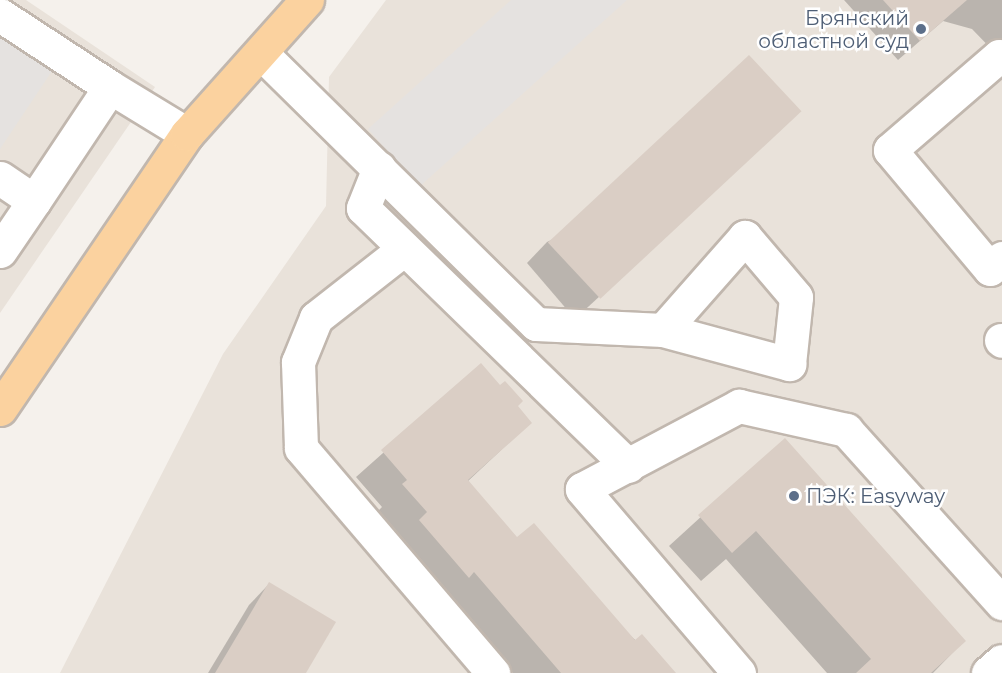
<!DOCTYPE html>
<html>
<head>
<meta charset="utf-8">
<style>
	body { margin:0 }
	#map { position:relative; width:1002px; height:673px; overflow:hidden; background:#f5f1ec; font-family:Montserrat,sans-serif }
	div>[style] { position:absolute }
	.residential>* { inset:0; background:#e9e2da }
	.parking>* { inset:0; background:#e5e2e0 }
	.shadow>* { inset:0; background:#0003 }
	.building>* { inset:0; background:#dacec5; transform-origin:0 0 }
	.roads { filter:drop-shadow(2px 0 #c1b7ae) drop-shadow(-2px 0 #c1b7ae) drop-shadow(0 2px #c1b7ae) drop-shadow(0 -2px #c1b7ae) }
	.minor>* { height:33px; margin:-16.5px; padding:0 16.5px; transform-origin:16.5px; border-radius:16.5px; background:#fff }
	.major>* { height:33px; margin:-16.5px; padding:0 16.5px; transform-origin:16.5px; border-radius:16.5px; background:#fbd29f }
	.dots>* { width:16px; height:16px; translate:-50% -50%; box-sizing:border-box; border:3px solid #fff; border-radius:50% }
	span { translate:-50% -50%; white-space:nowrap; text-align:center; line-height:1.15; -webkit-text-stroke:5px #fff; paint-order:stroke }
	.service-label { font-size:20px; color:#4e5e75 }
	.right { translate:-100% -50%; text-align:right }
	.left { translate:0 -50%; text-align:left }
</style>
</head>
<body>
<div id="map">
	<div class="residential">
		<i style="clip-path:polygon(0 0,26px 0,155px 87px,0 313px)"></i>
		<i style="clip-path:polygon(386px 0,1002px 0,1002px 673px,60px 673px,223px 354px,326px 206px,329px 77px)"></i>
	</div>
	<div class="parking">
		<i style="clip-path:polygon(511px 0,627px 0,419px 187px,368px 129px)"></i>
		<i style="clip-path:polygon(0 31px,54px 68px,0 149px)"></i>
	</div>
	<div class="shadow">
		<i style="clip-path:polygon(844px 0,1002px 0,1002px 60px,972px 29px,943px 21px,898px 60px)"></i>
		<i style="clip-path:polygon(779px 131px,575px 319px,527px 263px,547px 242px)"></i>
		<i style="clip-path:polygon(481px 366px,530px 423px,467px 482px,517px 539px,674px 673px,513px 673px,448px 597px,394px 547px,402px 539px,378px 511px,382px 507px,356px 477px)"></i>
		<i style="clip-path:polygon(785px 440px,964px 641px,933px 673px,827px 673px,726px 559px,701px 581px,669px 546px)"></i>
		<i style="clip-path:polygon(269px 584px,305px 673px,208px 673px,249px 605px)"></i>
	</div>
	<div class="building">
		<i style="clip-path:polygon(883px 0,967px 0,920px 41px)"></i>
		<i style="left:749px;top:55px;width:77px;height:275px;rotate:47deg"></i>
		<i style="clip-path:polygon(481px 363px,500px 385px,505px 381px,523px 401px,518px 406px,532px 423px,468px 480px,517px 537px,534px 523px,635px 640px,642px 634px,676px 673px,561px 673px,474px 572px,469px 578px,419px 520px,427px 512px,402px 484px,407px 480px,381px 450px)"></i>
		<i style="clip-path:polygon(785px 438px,966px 641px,931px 673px,856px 673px,871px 659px,756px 531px,732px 553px,698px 515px)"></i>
		<i style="clip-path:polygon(269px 582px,336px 622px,306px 673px,215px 673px)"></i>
	</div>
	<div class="roads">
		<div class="minor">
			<i style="left:0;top:15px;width:131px;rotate:33.2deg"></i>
			<i style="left:261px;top:53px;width:386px;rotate:44.6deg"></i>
			<i style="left:536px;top:324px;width:127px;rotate:2.7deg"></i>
			<i style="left:663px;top:330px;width:131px;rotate:15.1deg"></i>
			<i style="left:789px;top:364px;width:67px;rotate:-84deg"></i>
			<i style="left:796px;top:297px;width:79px;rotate:-130.4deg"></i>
			<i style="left:745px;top:237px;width:124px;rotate:131.4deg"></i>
			<i style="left:1002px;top:59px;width:4px;rotate:-135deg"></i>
			<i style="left:999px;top:56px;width:144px;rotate:139.2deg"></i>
			<i style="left:890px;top:150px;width:155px;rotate:50deg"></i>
			<i style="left:990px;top:269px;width:16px;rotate:-43deg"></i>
			<i style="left:379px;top:168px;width:43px;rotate:111.8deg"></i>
			<i style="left:363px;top:208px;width:370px;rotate:44.2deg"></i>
			<i style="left:0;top:178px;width:41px;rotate:34.1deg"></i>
			<i style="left:34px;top:201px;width:137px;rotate:-56.3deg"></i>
			<i style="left:110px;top:87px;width:90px;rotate:31.4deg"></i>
			<i style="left:404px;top:249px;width:112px;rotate:141.9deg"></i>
			<i style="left:316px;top:318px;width:48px;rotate:112.2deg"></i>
			<i style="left:298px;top:362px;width:86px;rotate:88deg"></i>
			<i style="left:301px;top:448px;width:296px;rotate:49.5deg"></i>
			<i style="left:0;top:251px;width:60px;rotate:-55.8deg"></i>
			<i style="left:1001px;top:340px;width:1px;rotate:45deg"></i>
			<i style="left:739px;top:673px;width:242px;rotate:-130.5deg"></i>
			<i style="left:582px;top:489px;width:178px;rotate:-27.9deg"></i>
			<i style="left:739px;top:406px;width:110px;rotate:12.6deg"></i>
			<i style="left:846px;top:430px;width:233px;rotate:48deg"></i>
			<i style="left:988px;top:673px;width:18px;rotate:-41deg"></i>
		</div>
		<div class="major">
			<i style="left:0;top:409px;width:333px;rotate:-55.8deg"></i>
			<i style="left:187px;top:134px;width:180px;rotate:-48.2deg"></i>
		</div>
	</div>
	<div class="dots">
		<i style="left:921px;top:29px;background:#5c6f8a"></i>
		<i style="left:794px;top:496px;background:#5c6f8a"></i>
	</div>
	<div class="service-label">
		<span class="right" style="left:909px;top:30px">Брянский<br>областной суд</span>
		<span class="left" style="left:806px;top:496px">ПЭК: Easyway</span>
	</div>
</div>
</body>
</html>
